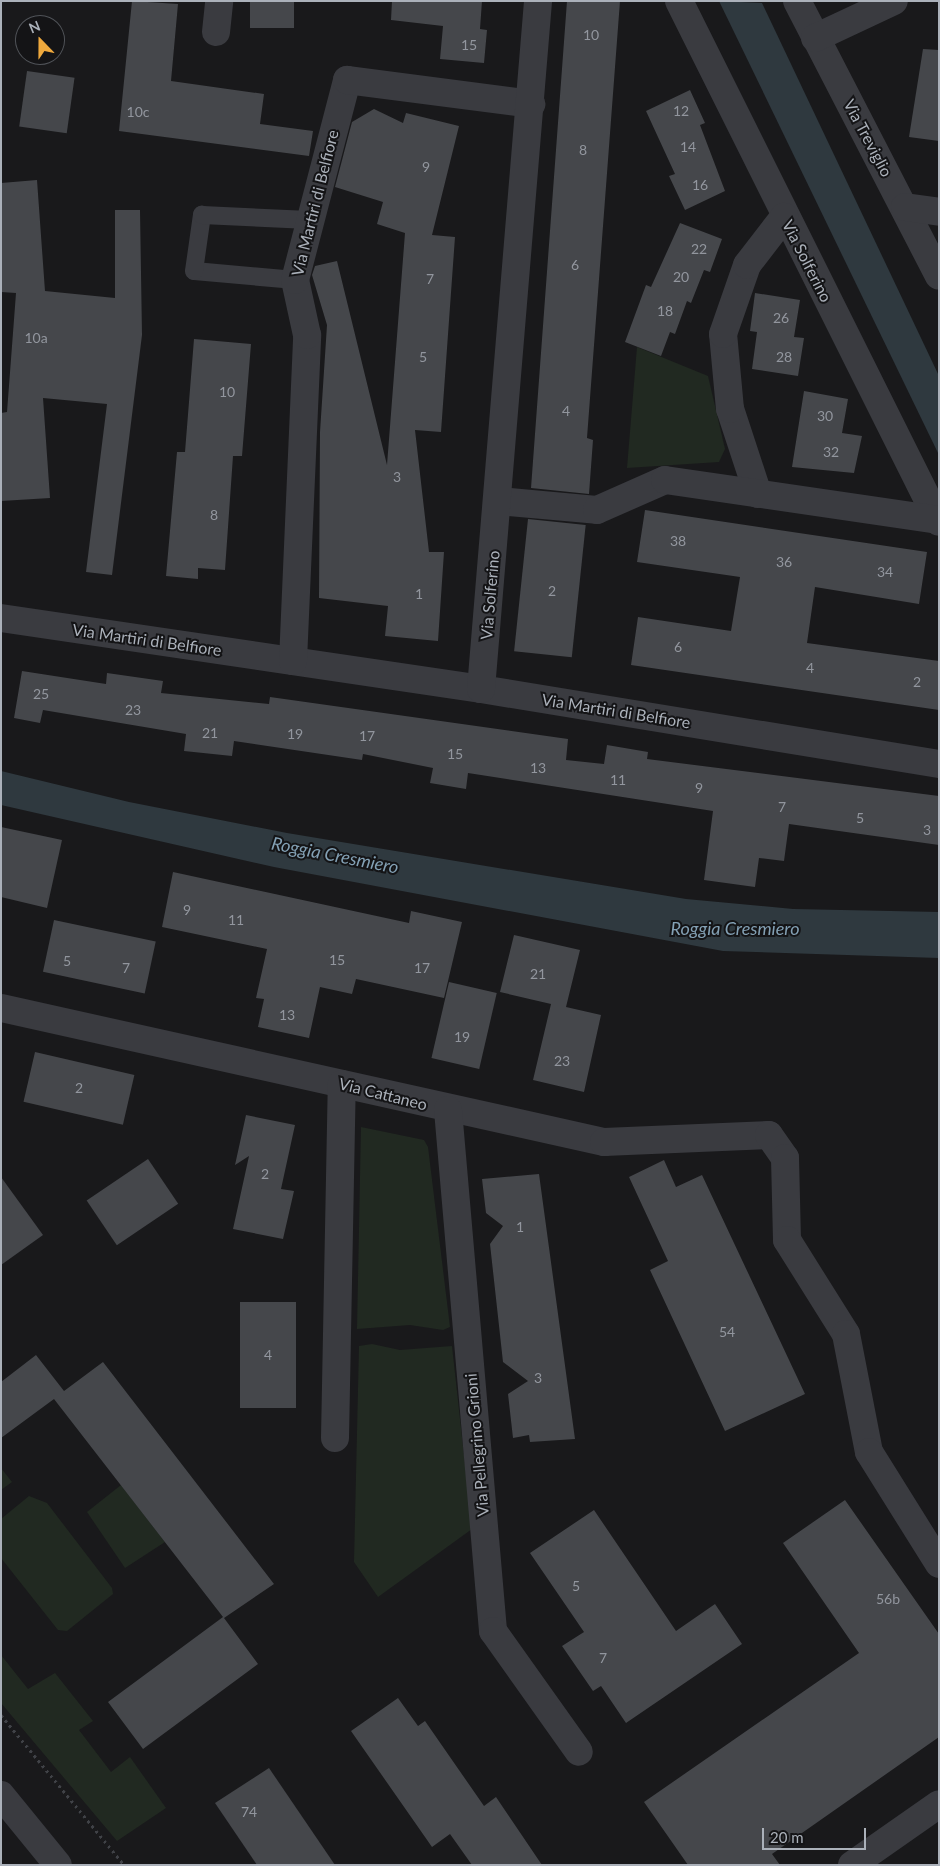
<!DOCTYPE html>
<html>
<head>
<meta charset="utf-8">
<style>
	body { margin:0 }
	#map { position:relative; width:940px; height:1866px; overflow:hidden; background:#19191b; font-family:Lato,sans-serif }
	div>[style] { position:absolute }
	.green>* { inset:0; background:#212921 }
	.water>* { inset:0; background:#2f393f }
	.building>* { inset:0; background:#45474b; transform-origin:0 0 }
	.path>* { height:3px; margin-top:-1.5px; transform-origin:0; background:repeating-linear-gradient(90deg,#404247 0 2.5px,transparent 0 6.5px) }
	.service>* { height:18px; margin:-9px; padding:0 9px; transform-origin:9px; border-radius:9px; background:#3a3b40 }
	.minor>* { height:28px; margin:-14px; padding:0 14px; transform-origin:14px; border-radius:14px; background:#3a3b40 }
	span { translate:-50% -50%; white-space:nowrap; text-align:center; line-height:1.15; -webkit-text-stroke:4px #141416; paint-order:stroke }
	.number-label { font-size:14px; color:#92969e }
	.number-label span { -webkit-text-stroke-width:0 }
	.street-label { font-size:16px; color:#abb1ba }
	.water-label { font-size:18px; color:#83a0b4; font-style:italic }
	.frame { position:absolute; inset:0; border:2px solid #abb1ba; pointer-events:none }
	.north { position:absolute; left:15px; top:15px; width:50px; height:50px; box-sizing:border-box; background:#141416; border:1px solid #505358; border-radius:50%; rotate:338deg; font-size:14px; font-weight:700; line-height:20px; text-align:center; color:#abb1ba }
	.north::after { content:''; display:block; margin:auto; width:18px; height:22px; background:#efa93d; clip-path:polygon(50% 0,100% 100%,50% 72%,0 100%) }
	.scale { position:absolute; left:762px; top:1828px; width:104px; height:22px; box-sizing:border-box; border:2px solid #abb1ba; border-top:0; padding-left:6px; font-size:15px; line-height:18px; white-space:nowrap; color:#abb1ba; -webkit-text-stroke:4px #141416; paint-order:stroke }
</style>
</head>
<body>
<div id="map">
	<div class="green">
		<i style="clip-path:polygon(637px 347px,708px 376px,725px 449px,719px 462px,627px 468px)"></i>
		<i style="clip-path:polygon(361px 1127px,424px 1140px,428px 1147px,450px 1327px,443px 1330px,410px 1325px,357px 1329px)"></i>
		<i style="clip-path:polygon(372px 1344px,400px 1350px,452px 1346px,472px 1529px,378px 1597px,354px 1562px,359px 1346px)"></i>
		<i style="clip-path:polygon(1px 1468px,12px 1482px,1px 1490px)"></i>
		<i style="clip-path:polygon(121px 1485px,165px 1542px,125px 1568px,87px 1512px)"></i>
		<i style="clip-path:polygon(29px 1496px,47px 1503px,112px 1588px,113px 1594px,67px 1631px,58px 1630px,1px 1558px,1px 1519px)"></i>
		<i style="clip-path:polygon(1px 1655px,28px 1689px,55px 1673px,93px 1721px,79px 1730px,111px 1772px,130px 1757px,166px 1808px,117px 1841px,1px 1703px)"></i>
	</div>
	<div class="water">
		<i style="clip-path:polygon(719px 1px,762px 3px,939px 376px,939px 455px)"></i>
		<i style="clip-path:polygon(1px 771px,129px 802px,287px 833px,686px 899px,793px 909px,939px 912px,939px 958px,723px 951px,274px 867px,1px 805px)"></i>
	</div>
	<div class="building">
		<i style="clip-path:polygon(132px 1px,178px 4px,171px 81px,264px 94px,260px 124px,313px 131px,309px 156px,119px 131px)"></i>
		<i style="left:250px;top:1px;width:44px;height:27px"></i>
		<i style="clip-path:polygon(392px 1px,482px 1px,480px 29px,487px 30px,484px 63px,440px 59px,443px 26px,391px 20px)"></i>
		<i style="clip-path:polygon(567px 1px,620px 1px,587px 438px,593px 440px,589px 494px,531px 488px)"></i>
		<i style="clip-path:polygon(923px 49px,939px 50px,939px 141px,909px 137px)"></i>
		<i style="left:27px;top:71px;width:48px;height:56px;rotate:8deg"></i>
		<i style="clip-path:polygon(690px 90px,705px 123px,700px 125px,725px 191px,685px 210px,669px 176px,675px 174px,646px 111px)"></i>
		<i style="clip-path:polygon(374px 109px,403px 123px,406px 113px,459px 126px,432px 235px,455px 237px,441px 432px,415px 430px,429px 552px,444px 552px,438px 641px,385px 636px,388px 606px,319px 598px,320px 432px,327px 325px,312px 275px,315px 266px,337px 261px,387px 465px,405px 233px,377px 224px,383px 202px,335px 187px,352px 122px)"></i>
		<i style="clip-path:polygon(37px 180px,45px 291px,115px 298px,115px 210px,140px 210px,142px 335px,112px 575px,86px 572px,107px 404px,43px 398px,50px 498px,1px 501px,1px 413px,7px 412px,16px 293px,1px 292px,1px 183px)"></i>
		<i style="clip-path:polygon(680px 223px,722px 239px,710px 272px,704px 270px,691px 303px,687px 301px,675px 334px,670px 332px,661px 356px,625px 342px,646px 285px,651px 287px)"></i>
		<i style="clip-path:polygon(755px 293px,800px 300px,794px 337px,804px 338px,798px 376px,752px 369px,757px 332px,750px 331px)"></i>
		<i style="clip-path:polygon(194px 339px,251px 344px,242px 456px,233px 456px,225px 570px,198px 568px,198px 579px,166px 576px,177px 452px,185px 452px)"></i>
		<i style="clip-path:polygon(804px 391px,848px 399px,842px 433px,862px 436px,854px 473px,792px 467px)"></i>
		<i style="clip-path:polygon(645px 510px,927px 552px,919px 604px,815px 587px,807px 643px,939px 661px,939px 710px,631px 665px,638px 617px,731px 631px,740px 577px,637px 562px)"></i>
		<i style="left:528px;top:519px;width:58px;height:133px;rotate:6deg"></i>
		<i style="clip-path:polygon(22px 671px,106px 684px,107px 673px,163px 681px,161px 693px,269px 704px,270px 697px,568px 739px,566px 760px,604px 764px,607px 745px,648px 752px,647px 759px,939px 796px,939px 845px,789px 824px,784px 861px,759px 858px,755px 887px,704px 880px,713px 811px,468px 773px,466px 789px,430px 783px,433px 768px,363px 754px,362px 760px,234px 741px,232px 756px,184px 751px,186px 734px,43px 710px,40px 723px,14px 718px)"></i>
		<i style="clip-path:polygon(1px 827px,62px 840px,47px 908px,1px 897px)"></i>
		<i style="clip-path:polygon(173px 872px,409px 923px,411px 911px,462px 922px,444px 998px,356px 979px,352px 994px,320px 987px,309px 1038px,258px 1027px,264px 999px,256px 998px,267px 949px,162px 927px)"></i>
		<i style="left:54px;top:920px;width:104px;height:53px;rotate:12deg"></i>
		<i style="clip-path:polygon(514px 935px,580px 950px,566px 1007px,601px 1015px,584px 1092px,533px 1080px,551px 1004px,500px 992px)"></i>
		<i style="left:449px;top:982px;width:49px;height:78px;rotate:13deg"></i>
		<i style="left:35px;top:1052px;width:102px;height:51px;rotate:13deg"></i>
		<i style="clip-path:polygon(246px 1115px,295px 1125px,281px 1189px,294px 1191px,283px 1239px,233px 1229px,249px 1156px,235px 1165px)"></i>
		<i style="left:148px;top:1159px;width:54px;height:74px;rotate:56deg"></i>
		<i style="clip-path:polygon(664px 1160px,676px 1187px,702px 1175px,805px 1394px,725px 1431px,650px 1270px,668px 1261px,629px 1177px)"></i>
		<i style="clip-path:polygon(539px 1174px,575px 1439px,530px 1442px,529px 1435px,513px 1438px,508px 1394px,528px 1381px,503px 1362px,490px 1244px,503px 1226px,486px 1213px,482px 1179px)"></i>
		<i style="clip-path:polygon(1px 1177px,43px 1235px,1px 1265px)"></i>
		<i style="left:240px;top:1302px;width:56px;height:106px"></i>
		<i style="clip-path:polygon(36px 1355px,64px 1391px,103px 1362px,274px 1584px,224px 1618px,258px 1664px,143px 1749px,108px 1702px,223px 1617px,54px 1399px,1px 1438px,1px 1382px)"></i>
		<i style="clip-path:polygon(845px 1500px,939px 1634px,939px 1737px,772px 1854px,780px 1865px,688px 1865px,644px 1802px,859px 1653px,783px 1543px)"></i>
		<i style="clip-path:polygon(594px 1510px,676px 1631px,715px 1604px,742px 1644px,626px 1723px,601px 1686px,593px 1691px,562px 1646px,584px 1632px,530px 1553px)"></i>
		<i style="clip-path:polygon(398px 1698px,418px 1726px,425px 1721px,484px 1806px,496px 1797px,542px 1865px,472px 1865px,450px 1834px,432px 1847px,351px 1731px)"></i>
		<i style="clip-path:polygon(269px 1768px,335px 1865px,257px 1865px,215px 1803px)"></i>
	</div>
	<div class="path">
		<i style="left:1px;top:1715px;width:194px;rotate:50.6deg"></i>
	</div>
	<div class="service">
		<i style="left:295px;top:280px;width:101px;rotate:-174.9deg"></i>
		<i style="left:194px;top:271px;width:57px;rotate:-81.9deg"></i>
		<i style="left:202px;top:215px;width:107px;rotate:2.7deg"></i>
	</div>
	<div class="minor">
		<i style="left:679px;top:1px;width:582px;rotate:63.48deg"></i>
		<i style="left:797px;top:1px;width:309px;rotate:62.7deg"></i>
		<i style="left:216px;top:32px;width:31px;rotate:-84deg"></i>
		<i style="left:815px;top:38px;width:87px;rotate:-25.1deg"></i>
		<i style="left:905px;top:207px;width:34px;rotate:8deg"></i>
		<i style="left:758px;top:494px;width:89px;rotate:-108.2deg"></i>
		<i style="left:730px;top:409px;width:75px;rotate:-95.3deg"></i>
		<i style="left:723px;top:334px;width:73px;rotate:-70.8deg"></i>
		<i style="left:747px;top:265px;width:61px;rotate:-52.4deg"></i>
		<i style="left:499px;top:501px;width:98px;rotate:5.2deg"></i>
		<i style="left:597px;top:510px;width:74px;rotate:-23.8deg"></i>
		<i style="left:665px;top:480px;width:276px;rotate:8.3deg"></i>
		<i style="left:1px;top:618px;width:485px;rotate:8.4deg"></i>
		<i style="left:481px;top:689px;width:464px;rotate:9.3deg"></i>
		<i style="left:293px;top:661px;width:326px;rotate:-87.5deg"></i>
		<i style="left:307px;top:335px;width:56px;rotate:-102.3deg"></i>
		<i style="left:295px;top:280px;width:207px;rotate:-75.4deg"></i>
		<i style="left:347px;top:80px;width:186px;rotate:7.4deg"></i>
		<i style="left:481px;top:689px;width:690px;rotate:-85.26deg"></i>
		<i style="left:1px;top:1008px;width:618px;rotate:12.53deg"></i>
		<i style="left:604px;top:1142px;width:165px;rotate:-2.4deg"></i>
		<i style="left:769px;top:1135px;width:28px;rotate:55deg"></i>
		<i style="left:785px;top:1158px;width:82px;rotate:88.6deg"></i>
		<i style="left:787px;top:1240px;width:111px;rotate:57.9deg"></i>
		<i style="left:846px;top:1334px;width:120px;rotate:79deg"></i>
		<i style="left:869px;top:1452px;width:132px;rotate:58deg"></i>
		<i style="left:448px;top:1110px;width:523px;rotate:85.06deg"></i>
		<i style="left:493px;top:1631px;width:148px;rotate:54.6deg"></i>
		<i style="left:335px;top:1438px;width:354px;rotate:-88.9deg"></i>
		<i style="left:1px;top:1795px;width:90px;rotate:50.8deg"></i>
		<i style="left:852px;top:1865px;width:106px;rotate:-35deg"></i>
	</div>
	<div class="number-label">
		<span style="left:591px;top:35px">10</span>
		<span style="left:469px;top:45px">15</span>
		<span style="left:681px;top:111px">12</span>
		<span style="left:138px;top:112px">10c</span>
		<span style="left:688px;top:147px">14</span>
		<span style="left:583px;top:150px">8</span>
		<span style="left:426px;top:167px">9</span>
		<span style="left:700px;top:185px">16</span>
		<span style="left:699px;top:249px">22</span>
		<span style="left:575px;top:265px">6</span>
		<span style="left:681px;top:277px">20</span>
		<span style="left:430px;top:279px">7</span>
		<span style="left:665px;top:311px">18</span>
		<span style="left:781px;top:318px">26</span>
		<span style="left:36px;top:338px">10a</span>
		<span style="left:423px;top:357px">5</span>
		<span style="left:784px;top:357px">28</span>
		<span style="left:227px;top:392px">10</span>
		<span style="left:566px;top:411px">4</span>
		<span style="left:825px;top:416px">30</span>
		<span style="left:831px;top:452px">32</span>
		<span style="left:397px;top:477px">3</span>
		<span style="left:214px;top:515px">8</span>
		<span style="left:678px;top:541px">38</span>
		<span style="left:784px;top:562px">36</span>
		<span style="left:885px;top:572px">34</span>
		<span style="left:552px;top:591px">2</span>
		<span style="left:419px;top:594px">1</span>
		<span style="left:678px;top:647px">6</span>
		<span style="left:810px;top:668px">4</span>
		<span style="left:917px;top:682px">2</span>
		<span style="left:41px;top:694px">25</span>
		<span style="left:133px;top:710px">23</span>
		<span style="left:210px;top:733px">21</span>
		<span style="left:295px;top:734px">19</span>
		<span style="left:367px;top:736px">17</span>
		<span style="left:455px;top:754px">15</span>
		<span style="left:538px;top:768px">13</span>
		<span style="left:618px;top:780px">11</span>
		<span style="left:699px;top:788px">9</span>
		<span style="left:782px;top:807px">7</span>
		<span style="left:860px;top:818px">5</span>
		<span style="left:927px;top:830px">3</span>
		<span style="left:187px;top:910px">9</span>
		<span style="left:236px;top:920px">11</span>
		<span style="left:337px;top:960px">15</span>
		<span style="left:67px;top:961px">5</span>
		<span style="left:126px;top:968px">7</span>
		<span style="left:422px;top:968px">17</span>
		<span style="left:538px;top:974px">21</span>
		<span style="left:287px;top:1015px">13</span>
		<span style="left:462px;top:1037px">19</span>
		<span style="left:562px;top:1061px">23</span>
		<span style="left:79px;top:1088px">2</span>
		<span style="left:265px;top:1174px">2</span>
		<span style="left:520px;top:1227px">1</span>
		<span style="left:727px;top:1332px">54</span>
		<span style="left:268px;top:1355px">4</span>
		<span style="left:538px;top:1378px">3</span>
		<span style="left:576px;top:1586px">5</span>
		<span style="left:888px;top:1599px">56b</span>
		<span style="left:603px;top:1658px">7</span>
		<span style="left:249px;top:1812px">74</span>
	</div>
	<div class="street-label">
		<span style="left:868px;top:138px;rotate:62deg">Via Treviglio</span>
		<span style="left:315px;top:203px;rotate:-76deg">Via Martiri di Belfiore</span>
		<span style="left:807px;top:261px;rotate:63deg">Via Solferino</span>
		<span style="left:490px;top:595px;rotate:-85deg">Via Solferino</span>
		<span style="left:147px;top:640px;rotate:8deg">Via Martiri di Belfiore</span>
		<span style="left:616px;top:711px;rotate:9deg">Via Martiri di Belfiore</span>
		<span style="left:383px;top:1094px;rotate:14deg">Via Cattaneo</span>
		<span style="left:477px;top:1445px;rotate:-95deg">Via Pellegrino Grioni</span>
	</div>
	<div class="water-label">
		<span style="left:335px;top:855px;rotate:11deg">Roggia Cresmiero</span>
		<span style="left:735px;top:928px">Roggia Cresmiero</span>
	</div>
	<div class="frame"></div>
	<div class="north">N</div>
	<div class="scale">20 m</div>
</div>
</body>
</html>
